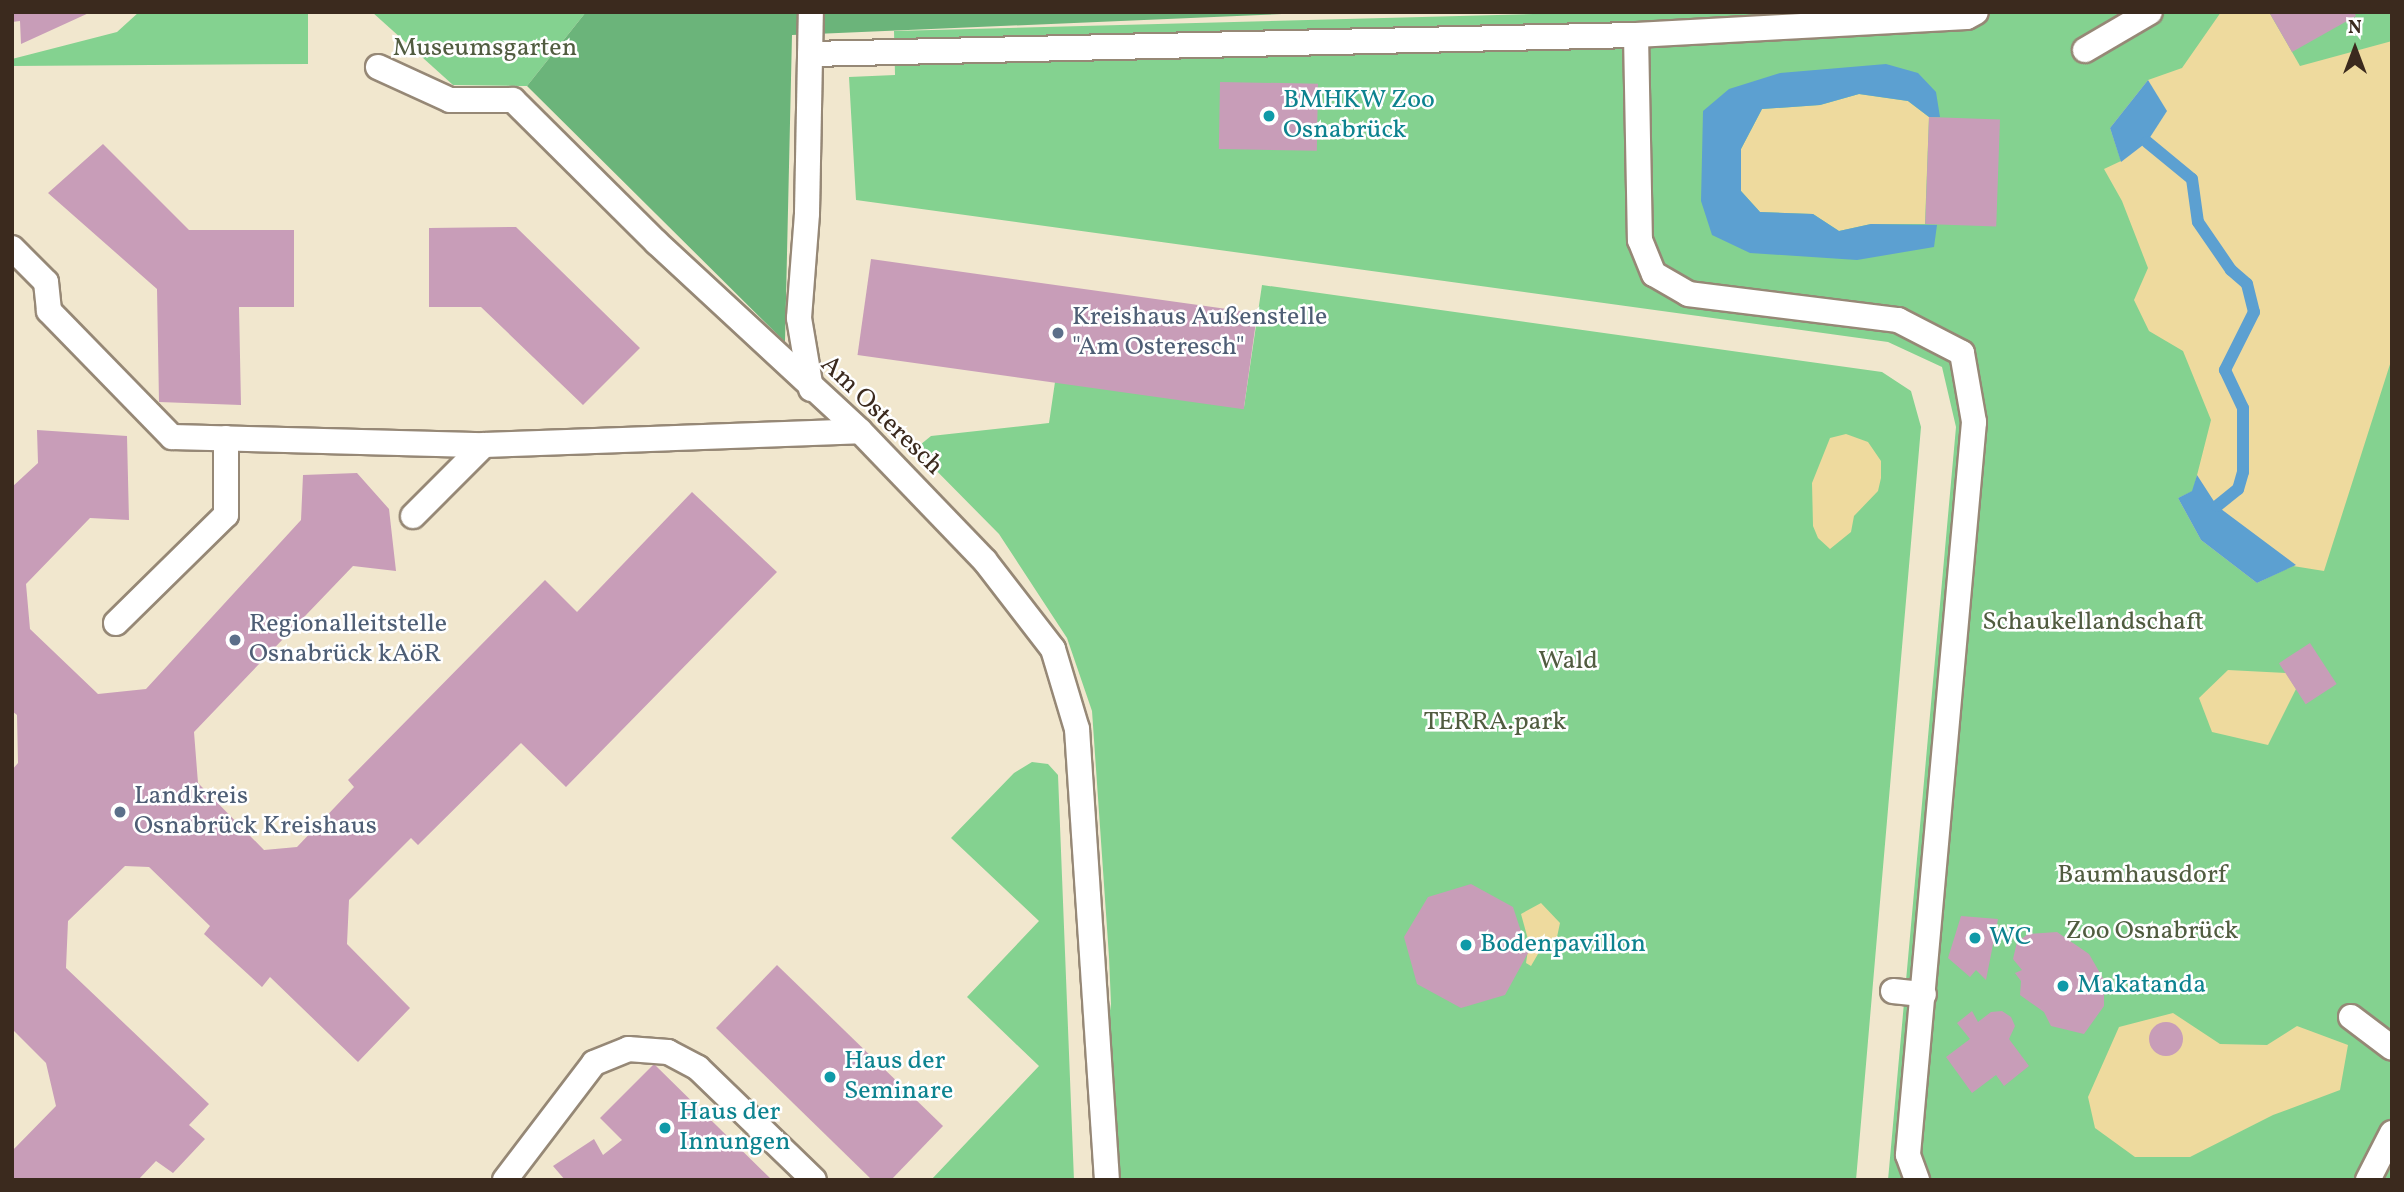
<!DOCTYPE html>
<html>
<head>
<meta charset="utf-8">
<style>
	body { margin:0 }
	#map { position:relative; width:2404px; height:1192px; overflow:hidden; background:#f1e7ce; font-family:Vollkorn,serif }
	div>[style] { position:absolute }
	.green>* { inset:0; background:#84d290 }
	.forest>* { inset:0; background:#6bb47a }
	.sand>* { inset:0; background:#eeda9e }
	.water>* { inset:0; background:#5ca0d1 }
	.stream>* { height:12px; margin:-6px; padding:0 6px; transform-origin:6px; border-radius:6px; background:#5ca0d1 }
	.building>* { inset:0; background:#c89db8; transform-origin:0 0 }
	.round { border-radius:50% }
	.roads { filter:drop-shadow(2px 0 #968876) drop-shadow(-2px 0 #968876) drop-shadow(0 2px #968876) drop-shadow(0 -2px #968876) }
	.service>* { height:24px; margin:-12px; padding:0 12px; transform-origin:12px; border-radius:12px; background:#fff }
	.dots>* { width:19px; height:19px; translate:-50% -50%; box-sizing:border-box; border:4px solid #fff; border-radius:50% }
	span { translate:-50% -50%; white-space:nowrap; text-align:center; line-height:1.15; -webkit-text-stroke:5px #fff; paint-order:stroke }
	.park-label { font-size:26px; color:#515c40 }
	.culture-label { font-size:26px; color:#0d838f }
	.left { translate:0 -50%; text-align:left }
	.service-label { font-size:26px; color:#4e5e75 }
	.street-label { font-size:26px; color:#3b2a1e }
	.frame { position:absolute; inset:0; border:14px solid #3b2a1e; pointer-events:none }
	.north { position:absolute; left:2320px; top:14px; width:70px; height:70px; -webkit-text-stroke:5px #fff; paint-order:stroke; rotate:0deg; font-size:19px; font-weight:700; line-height:28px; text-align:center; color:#3b2a1e }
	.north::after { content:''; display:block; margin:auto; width:24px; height:32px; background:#3b2a1e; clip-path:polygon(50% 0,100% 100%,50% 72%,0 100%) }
</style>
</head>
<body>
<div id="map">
	<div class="green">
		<i style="clip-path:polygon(139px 12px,308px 12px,308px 64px,12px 66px,12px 59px,117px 32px)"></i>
		<i style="clip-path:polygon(372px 12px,586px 12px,527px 86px,521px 86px,453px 85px)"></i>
		<i style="clip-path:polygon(1609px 12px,2392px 12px,2392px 1180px,1888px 1180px,1956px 427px,1942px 367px,1888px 342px,856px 200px,849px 77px,895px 75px,894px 31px)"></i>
		<i style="clip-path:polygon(1262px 285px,1882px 372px,1911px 391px,1921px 427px,1856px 1180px,1115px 1180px,1104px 1051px,1111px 1004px,1109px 957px,1092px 711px,1067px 638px,999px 534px,915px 449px,931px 436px,1049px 423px,1055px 382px,1244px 407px)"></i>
		<i style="clip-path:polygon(1032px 762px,1048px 764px,1058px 775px,1074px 1180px,931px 1180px,1039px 1066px,967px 997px,1039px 921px,951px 838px,1014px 773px)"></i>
	</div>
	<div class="forest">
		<i style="clip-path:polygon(586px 12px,1330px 12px,792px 35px,785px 342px,527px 86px)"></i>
	</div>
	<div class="sand">
		<i style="clip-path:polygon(2221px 12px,2269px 12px,2300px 66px,2392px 41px,2392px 358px,2324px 571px,2293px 566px,2257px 583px,2201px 540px,2178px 498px,2193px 491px,2211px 420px,2183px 351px,2149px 331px,2134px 300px,2148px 268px,2122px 201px,2104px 169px,2121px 161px,2110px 128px,2148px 80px,2182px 68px)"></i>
		<i style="clip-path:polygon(1859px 94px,1908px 101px,1929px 117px,1925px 224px,1871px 224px,1839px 231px,1813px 214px,1760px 212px,1741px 191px,1741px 149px,1762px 109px,1820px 105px)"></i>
		<i style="clip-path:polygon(1846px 434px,1868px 442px,1881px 461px,1881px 478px,1878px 491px,1854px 516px,1851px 532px,1830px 549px,1818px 538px,1813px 526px,1812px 483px,1830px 438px)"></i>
		<i style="clip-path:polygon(2228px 670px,2286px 673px,2296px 689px,2268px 745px,2212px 732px,2199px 698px)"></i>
		<i style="clip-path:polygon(1541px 903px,1560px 923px,1557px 937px,1542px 947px,1531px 966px,1526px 963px,1529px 943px,1521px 914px)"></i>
		<i style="clip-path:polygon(2173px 1013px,2220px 1044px,2267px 1045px,2297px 1026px,2348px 1045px,2340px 1090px,2273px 1115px,2190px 1157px,2135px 1157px,2095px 1128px,2088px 1097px,2119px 1027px)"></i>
	</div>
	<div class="water">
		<i style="clip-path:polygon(1886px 64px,1918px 73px,1936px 92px,1940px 117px,1929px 117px,1908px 101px,1859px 94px,1820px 105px,1762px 109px,1741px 149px,1741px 191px,1760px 212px,1813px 214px,1839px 231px,1871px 224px,1937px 225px,1934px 247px,1857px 260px,1750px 253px,1712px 235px,1701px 201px,1703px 111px,1729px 89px,1780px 73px)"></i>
		<i style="clip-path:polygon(2148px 80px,2167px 111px,2147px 142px,2121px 162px,2110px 128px)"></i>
		<i style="clip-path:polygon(2197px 475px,2217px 506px,2296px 565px,2257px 583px,2201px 540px,2178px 498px,2192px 491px)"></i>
	</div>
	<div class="stream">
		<i style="left:2147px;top:142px;width:58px;rotate:39.4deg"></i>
		<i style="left:2192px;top:179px;width:43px;rotate:82.1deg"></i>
		<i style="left:2198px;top:222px;width:58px;rotate:55.5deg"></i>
		<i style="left:2231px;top:270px;width:21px;rotate:41deg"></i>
		<i style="left:2247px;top:284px;width:29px;rotate:76deg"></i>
		<i style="left:2254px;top:312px;width:65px;rotate:116.6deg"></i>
		<i style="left:2225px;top:370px;width:42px;rotate:64.7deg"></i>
		<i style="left:2243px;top:408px;width:64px;rotate:90deg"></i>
		<i style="left:2243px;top:472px;width:18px;rotate:106deg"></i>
		<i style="left:2238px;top:489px;width:27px;rotate:141deg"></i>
	</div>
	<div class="building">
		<i style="clip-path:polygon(12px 12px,91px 12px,21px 44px,20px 21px,12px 22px)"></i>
		<i style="clip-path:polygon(2269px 12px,2354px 12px,2356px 16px,2292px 52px)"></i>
		<i style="left:1220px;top:82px;width:98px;height:67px;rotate:1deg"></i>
		<i style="left:1929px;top:117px;width:71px;height:107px;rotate:2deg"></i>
		<i style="clip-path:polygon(103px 144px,189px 230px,294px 230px,294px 307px,239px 307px,241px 405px,159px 402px,157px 289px,48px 193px)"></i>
		<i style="clip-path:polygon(516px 227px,640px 348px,583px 405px,481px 307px,429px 307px,429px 228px)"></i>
		<i style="left:871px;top:259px;width:390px;height:97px;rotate:8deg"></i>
		<i style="clip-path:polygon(37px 430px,127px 436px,129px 520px,90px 518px,26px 584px,30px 629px,98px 694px,146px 689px,301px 520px,303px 475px,357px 473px,389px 509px,396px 571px,353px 566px,194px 732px,198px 783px,264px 850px,297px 847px,354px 787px,348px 780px,545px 580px,577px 612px,692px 492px,777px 572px,566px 787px,521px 743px,418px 845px,411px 838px,349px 900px,347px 944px,410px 1008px,358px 1062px,270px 977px,262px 987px,204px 934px,210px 926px,149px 867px,125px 866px,68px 921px,66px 968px,209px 1104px,189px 1125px,205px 1139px,173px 1173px,156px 1161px,138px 1180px,12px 1180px,12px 1151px,56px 1106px,46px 1063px,12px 1029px,12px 770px,18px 763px,17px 715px,12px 711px,12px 487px,38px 463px)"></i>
		<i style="left:2310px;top:643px;width:49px;height:37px;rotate:57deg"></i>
		<i style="clip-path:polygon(1471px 884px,1513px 907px,1528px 953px,1505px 995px,1461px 1008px,1417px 984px,1404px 937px,1428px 897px)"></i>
		<i style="clip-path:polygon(1961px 916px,1998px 919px,1986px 980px,1976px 970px,1970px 977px,1948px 958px)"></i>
		<i style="clip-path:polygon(2057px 932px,2089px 954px,2104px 980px,2104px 1006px,2084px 1034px,2051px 1026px,2044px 1012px,2020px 995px,2021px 981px,2015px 973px,2022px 970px,2013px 959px,2017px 942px,2028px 934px)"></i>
		<i style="clip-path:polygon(777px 965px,943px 1126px,891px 1180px,872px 1180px,716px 1028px)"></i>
		<i style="clip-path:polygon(1972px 1011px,1978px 1022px,1991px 1012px,2002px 1011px,2011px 1017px,2015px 1026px,2009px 1039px,2029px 1066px,2004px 1086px,1996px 1075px,1972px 1093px,1946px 1057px,1970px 1039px,1957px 1023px)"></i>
		<i class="round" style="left:2149px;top:1022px;width:34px;height:34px"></i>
		<i style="clip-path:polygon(654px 1064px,772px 1180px,565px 1180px,553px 1166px,594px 1139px,603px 1155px,622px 1140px,600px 1118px)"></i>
	</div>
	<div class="roads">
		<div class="service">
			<i style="left:1636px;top:35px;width:205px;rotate:88.9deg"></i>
			<i style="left:1640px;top:240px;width:37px;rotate:68deg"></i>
			<i style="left:1654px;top:274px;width:39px;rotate:30deg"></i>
			<i style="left:1688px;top:294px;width:212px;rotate:7.1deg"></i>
			<i style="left:1898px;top:320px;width:72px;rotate:27.3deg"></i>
			<i style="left:1962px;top:353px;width:70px;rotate:80.1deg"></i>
			<i style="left:1974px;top:422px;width:736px;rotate:95.15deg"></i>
			<i style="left:1908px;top:1155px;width:27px;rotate:70deg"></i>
			<i style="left:2085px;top:50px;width:75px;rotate:-30.3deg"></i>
			<i style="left:810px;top:54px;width:826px;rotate:-1.32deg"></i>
			<i style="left:1636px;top:35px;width:331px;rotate:-3.1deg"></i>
			<i style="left:1967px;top:17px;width:10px;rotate:-29deg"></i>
			<i style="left:378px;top:67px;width:79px;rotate:24.6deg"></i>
			<i style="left:450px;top:100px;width:63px"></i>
			<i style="left:513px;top:100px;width:202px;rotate:44.8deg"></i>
			<i style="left:656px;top:242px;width:278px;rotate:42.8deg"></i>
			<i style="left:860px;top:431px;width:180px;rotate:46.1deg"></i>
			<i style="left:985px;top:561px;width:111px;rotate:52.3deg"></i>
			<i style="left:1053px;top:649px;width:84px;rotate:73.3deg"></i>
			<i style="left:1077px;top:729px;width:452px;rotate:86.2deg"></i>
			<i style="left:12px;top:248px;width:48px;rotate:45deg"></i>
			<i style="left:46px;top:282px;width:29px;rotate:84deg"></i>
			<i style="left:49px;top:311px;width:176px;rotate:45.7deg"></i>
			<i style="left:172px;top:437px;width:312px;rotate:1.5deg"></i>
			<i style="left:484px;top:445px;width:376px;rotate:-2.1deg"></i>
			<i style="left:811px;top:389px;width:72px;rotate:-99.6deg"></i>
			<i style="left:799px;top:318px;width:105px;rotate:-85.6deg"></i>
			<i style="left:807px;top:213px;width:201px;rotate:-88.9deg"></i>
			<i style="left:413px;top:516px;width:100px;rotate:-45deg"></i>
			<i style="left:116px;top:623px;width:154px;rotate:-44.5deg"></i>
			<i style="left:226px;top:515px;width:77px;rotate:-90deg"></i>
			<i style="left:1893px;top:991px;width:31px;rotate:6deg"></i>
			<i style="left:2351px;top:1017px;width:51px;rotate:37.1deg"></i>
			<i style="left:505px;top:1180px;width:147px;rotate:-52.7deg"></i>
			<i style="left:594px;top:1063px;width:37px;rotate:-22deg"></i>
			<i style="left:628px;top:1049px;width:40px;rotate:4.3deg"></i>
			<i style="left:668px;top:1052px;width:34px;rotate:28deg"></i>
			<i style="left:698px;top:1068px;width:161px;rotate:44deg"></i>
			<i style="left:2368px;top:1180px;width:53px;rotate:-62.9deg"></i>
		</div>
	</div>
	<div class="dots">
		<i style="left:1269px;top:116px;background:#0f9aa8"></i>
		<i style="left:1058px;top:333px;background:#5c6f8a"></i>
		<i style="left:235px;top:640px;background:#5c6f8a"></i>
		<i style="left:120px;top:812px;background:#5c6f8a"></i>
		<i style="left:1975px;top:938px;background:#0f9aa8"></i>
		<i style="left:1466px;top:945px;background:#0f9aa8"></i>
		<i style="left:2063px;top:986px;background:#0f9aa8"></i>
		<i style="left:830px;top:1077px;background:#0f9aa8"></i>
		<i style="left:665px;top:1128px;background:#0f9aa8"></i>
	</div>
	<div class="park-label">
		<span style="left:485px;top:49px">Museumsgarten</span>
		<span style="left:2093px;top:623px">Schaukellandschaft</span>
		<span style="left:1568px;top:662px">Wald</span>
		<span style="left:1495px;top:723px">TERRA.park</span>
		<span style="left:2142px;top:876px">Baumhausdorf</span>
		<span style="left:2152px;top:932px">Zoo Osnabrück</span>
	</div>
	<div class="culture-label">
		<span class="left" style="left:1283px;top:116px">BMHKW Zoo<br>Osnabrück</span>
		<span class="left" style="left:1989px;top:938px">WC</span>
		<span class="left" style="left:1480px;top:945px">Bodenpavillon</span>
		<span class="left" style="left:2077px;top:986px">Makatanda</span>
		<span class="left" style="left:844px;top:1077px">Haus der<br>Seminare</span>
		<span class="left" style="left:679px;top:1128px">Haus der<br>Innungen</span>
	</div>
	<div class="service-label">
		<span class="left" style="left:1072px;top:333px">Kreishaus Außenstelle<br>"Am Osteresch"</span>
		<span class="left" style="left:249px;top:640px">Regionalleitstelle<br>Osnabrück kAöR</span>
		<span class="left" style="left:134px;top:812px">Landkreis<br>Osnabrück Kreishaus</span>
	</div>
	<div class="street-label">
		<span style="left:881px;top:416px;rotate:44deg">Am Osteresch</span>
	</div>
	<div class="frame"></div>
	<div class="north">N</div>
</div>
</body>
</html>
